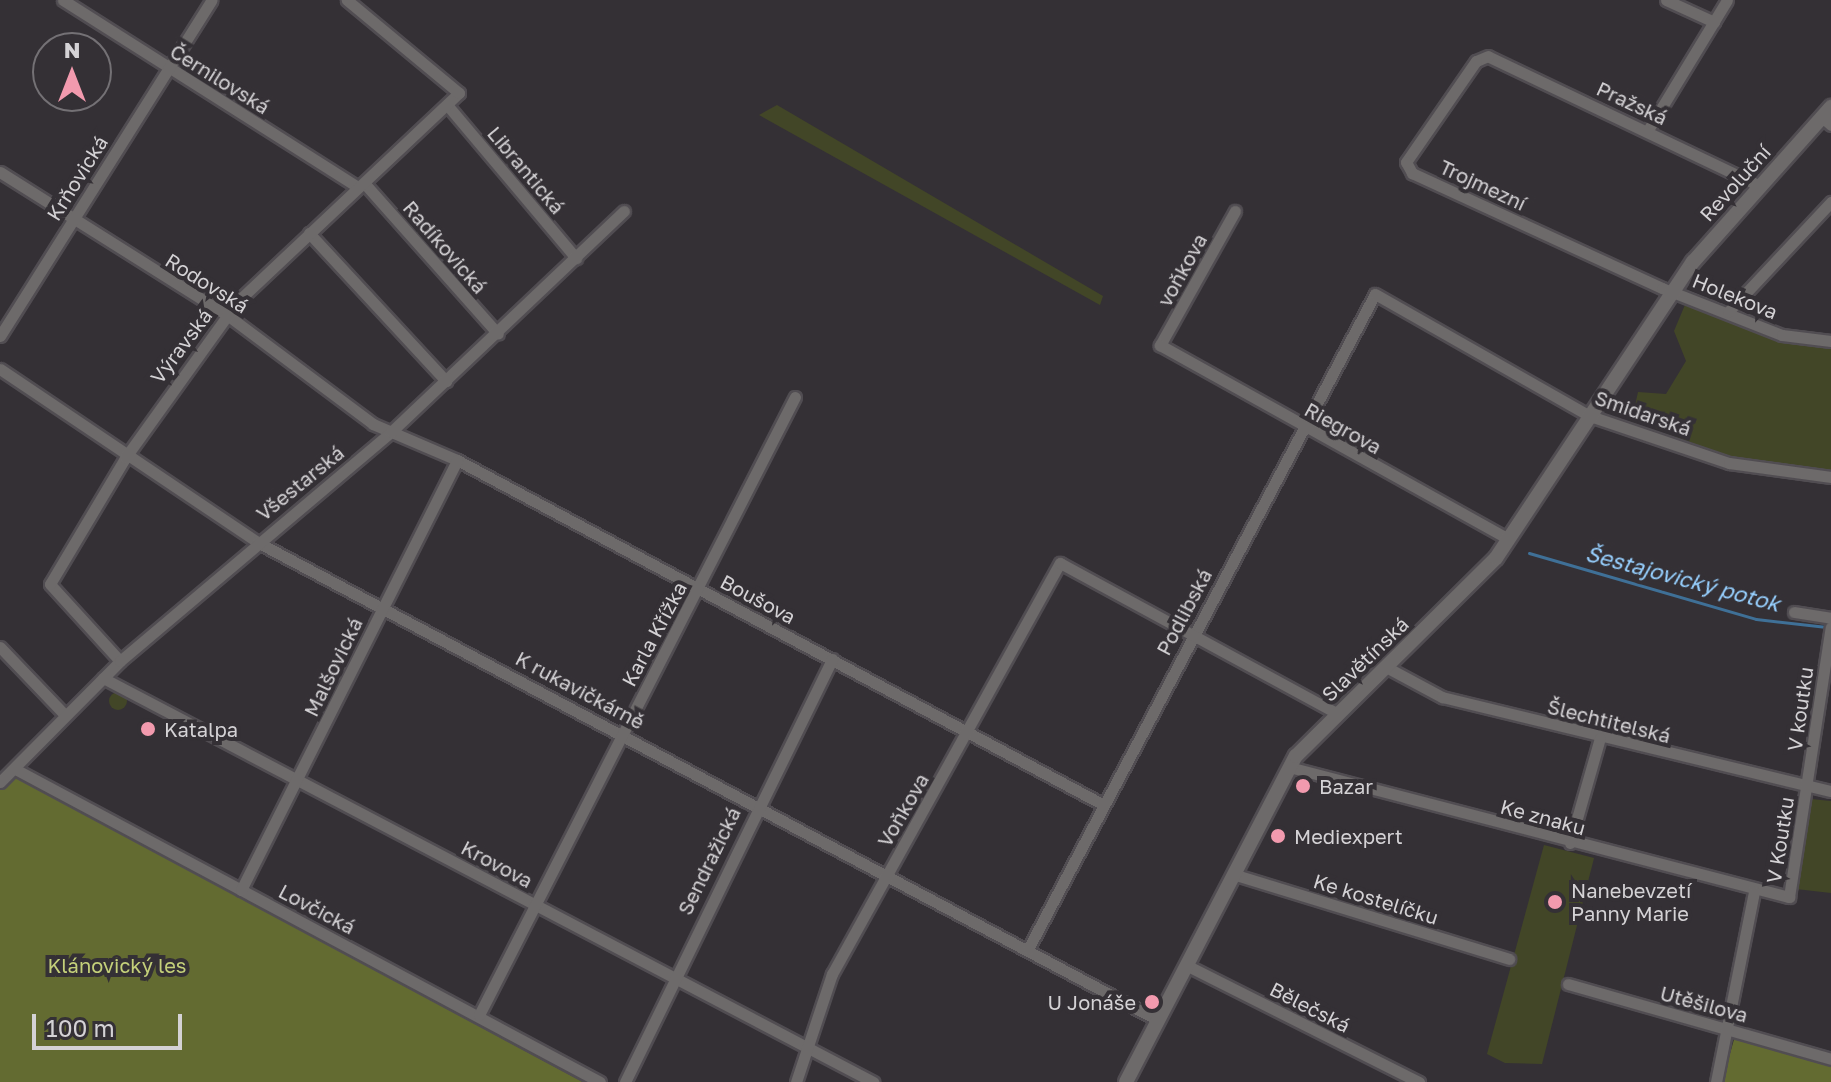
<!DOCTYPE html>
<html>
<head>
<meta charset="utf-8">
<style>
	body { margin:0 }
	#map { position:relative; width:1831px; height:1082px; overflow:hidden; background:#343035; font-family:"Golos Text",sans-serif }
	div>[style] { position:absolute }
	.green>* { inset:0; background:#424627 }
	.round { border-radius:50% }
	.forest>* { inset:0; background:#636b31 }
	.stream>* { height:3px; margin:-1.5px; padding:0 1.5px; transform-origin:1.5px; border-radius:1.5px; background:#3f7097 }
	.roads { filter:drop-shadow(2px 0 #514d52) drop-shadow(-2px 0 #514d52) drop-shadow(0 2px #514d52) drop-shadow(0 -2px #514d52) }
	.minor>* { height:11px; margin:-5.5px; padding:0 5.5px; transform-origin:5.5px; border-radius:5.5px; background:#6d6a6a }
	.tertiary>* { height:14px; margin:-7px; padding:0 7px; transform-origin:7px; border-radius:7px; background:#6d6a6a }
	.dots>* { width:22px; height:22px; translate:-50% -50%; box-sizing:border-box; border:4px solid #343035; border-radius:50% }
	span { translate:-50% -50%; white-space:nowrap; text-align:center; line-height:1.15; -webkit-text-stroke:8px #343035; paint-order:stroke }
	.street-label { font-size:20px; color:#d4d2d5 }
	.poi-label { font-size:20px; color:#d4d2d5 }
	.left { translate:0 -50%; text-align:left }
	.right { translate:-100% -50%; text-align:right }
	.park-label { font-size:20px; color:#c4d07a }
	.water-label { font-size:22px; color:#97d0ff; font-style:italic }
	.north { position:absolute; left:32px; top:32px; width:80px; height:80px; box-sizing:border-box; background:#343035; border:2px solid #747175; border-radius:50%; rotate:0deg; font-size:22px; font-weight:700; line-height:32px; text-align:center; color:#d4d2d5 }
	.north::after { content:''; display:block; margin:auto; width:28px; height:36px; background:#f29aae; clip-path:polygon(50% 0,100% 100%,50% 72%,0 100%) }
	.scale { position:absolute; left:32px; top:1014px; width:150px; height:36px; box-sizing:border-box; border:4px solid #d4d2d5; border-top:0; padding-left:10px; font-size:24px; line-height:28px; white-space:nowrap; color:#d4d2d5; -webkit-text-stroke:6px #343035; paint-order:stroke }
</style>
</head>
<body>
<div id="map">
	<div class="green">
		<i style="clip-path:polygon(777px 105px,1103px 296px,1100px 305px,759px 115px)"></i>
		<i style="clip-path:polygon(1687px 300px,1831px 349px,1831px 473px,1736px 460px,1632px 419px,1638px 392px,1666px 394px,1686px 361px,1674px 331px)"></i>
		<i class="round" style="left:109px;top:692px;width:18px;height:18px"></i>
		<i style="clip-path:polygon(1811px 799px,1831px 801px,1831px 893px,1796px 889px)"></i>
		<i style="clip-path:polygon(1544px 845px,1594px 858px,1542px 1064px,1505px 1063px,1487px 1054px)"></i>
	</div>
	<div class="forest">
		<i style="clip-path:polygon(15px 777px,211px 882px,583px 1082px,0 1082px,0 790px)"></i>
		<i style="clip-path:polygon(1735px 1036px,1831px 1065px,1831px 1082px,1722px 1082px)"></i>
	</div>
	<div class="stream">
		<i style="left:1529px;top:553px;width:236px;rotate:16.2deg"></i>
		<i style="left:1756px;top:619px;width:71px;rotate:6.4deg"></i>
	</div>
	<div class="roads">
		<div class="minor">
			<i style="left:63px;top:0;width:349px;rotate:32.4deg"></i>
			<i style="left:1666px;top:0;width:53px;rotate:24.6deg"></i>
			<i style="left:448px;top:106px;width:199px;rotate:49.9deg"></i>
			<i style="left:1822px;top:117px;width:12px;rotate:42deg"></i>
			<i style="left:1648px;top:130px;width:152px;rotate:-58.7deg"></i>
			<i style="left:0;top:172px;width:268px;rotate:32.2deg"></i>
			<i style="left:227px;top:315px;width:182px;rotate:36.7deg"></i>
			<i style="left:373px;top:424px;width:91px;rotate:23.2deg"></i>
			<i style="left:457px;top:460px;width:733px;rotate:28.07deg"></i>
			<i style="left:365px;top:184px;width:200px;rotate:48.4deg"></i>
			<i style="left:1760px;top:186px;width:301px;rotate:-154.5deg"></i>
			<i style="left:1488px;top:56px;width:13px;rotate:157deg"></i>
			<i style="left:1476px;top:61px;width:123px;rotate:124.7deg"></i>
			<i style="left:1406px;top:162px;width:13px;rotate:61deg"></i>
			<i style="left:1412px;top:173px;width:275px;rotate:24.7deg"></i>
			<i style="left:1662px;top:288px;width:129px;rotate:21.4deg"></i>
			<i style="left:1782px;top:335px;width:49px;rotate:7deg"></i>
			<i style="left:1235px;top:211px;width:154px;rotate:119.2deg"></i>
			<i style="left:1160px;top:345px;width:399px;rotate:29.1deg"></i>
			<i style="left:309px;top:233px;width:202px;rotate:47.2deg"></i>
			<i style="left:1728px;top:312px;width:151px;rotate:-46.9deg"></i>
			<i style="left:0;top:336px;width:397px;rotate:-57.8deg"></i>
			<i style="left:0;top:369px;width:310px;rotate:33.9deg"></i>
			<i style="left:257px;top:542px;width:1020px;rotate:27.95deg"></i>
			<i style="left:1794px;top:612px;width:37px;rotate:9deg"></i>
			<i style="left:0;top:647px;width:93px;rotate:46.3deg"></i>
			<i style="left:120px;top:661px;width:104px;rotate:-132.3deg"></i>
			<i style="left:50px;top:584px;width:147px;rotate:-59.2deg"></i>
			<i style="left:125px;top:458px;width:192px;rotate:-54.3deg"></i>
			<i style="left:237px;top:302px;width:305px;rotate:-43.3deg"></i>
			<i style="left:459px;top:93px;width:146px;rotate:-140.3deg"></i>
			<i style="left:1386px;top:667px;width:64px;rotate:28.2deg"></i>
			<i style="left:1442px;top:697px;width:400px;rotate:13.6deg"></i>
			<i style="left:103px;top:678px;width:870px;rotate:27.68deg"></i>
			<i style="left:1289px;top:767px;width:517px;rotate:14.57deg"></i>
			<i style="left:1789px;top:897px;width:273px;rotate:-81.2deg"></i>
			<i style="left:17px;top:770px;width:661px;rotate:28.15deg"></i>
			<i style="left:0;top:782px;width:170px;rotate:-45.2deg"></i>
			<i style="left:120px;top:661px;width:355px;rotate:-40.2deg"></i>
			<i style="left:391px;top:432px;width:321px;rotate:-43.5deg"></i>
			<i style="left:1570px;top:843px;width:109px;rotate:-74.1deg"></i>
			<i style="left:1233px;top:874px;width:289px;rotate:17.1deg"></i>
			<i style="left:241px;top:890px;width:481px;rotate:-63.3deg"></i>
			<i style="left:1028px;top:949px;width:741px;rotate:-62.09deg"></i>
			<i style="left:1375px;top:294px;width:247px;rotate:29.6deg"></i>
			<i style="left:1590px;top:416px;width:147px;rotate:18.7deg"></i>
			<i style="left:1729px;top:463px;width:103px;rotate:7.8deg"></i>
			<i style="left:1186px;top:965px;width:261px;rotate:26.7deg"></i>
			<i style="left:1568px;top:984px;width:273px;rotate:15.9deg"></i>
			<i style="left:479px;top:1015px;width:694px;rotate:-62.92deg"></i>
			<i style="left:625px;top:1082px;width:471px;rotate:-63.9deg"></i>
			<i style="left:796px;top:1082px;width:114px;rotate:-71.6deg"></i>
			<i style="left:832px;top:974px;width:470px;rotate:-61deg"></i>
			<i style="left:1060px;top:563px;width:316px;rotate:28.5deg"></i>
			<i style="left:1716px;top:1082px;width:194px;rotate:-78.7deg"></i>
		</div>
		<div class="tertiary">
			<i style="left:1126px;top:1082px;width:368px;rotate:-62.5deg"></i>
			<i style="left:1296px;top:756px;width:281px;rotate:-44.7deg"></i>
			<i style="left:1496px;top:558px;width:356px;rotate:-56.4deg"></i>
			<i style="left:1693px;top:262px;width:208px;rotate:-48.3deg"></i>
		</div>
	</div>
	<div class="dots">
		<i style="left:148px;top:729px;background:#f29aae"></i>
		<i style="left:1303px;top:786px;background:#f29aae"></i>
		<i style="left:1278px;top:836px;background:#f29aae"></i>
		<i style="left:1555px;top:902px;background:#f29aae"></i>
		<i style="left:1152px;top:1002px;background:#f29aae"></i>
	</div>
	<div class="street-label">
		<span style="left:220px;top:79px;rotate:32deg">Černilovská</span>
		<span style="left:1632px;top:103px;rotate:25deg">Pražská</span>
		<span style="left:526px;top:170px;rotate:50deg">Librantická</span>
		<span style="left:77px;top:178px;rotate:-58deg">Krňovická</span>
		<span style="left:1735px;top:183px;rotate:-48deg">Revoluční</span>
		<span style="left:1483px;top:185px;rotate:25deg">Trojmezní</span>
		<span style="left:445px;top:247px;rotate:49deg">Radíkovická</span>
		<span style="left:1182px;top:270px;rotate:-61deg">voňkova</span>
		<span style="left:207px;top:283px;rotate:32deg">Rodovská</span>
		<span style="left:1735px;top:296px;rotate:22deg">Holekova</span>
		<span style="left:181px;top:346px;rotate:-53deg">Výravská</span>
		<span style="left:1643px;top:413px;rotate:19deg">Smidarská</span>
		<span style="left:1343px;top:428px;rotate:29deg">Riegrova</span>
		<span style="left:300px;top:483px;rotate:-39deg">Všestarská</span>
		<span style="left:758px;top:599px;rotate:28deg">Boušova</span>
		<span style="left:1184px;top:612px;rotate:-62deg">Podlibská</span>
		<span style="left:654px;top:634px;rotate:-62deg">Karla Křížka</span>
		<span style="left:1365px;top:659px;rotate:-44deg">Slavětínská</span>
		<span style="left:333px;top:667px;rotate:-64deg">Malšovická</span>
		<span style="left:580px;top:690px;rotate:28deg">K rukavičkárně</span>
		<span style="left:1800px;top:709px;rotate:-82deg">V koutku</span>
		<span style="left:1609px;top:721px;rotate:14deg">Šlechtitelská</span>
		<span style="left:903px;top:810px;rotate:-60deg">Voňkova</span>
		<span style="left:1543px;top:817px;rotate:15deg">Ke znaku</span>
		<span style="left:1780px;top:840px;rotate:-81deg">V Koutku</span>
		<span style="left:709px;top:861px;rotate:-64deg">Sendražická</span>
		<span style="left:497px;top:864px;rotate:28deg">Krovova</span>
		<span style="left:1376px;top:899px;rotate:17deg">Ke kostelíčku</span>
		<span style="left:317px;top:909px;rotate:28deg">Lovčická</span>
		<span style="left:1704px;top:1004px;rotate:15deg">Utěšilova</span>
		<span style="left:1310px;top:1007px;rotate:27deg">Bělečská</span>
	</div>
	<div class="poi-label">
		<span class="left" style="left:164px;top:729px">Katalpa</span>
		<span class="left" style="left:1319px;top:786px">Bazar</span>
		<span class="left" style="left:1294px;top:836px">Mediexpert</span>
		<span class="left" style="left:1571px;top:902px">Nanebevzetí<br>Panny Marie</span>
		<span class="right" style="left:1136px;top:1002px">U Jonáše</span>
	</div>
	<div class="park-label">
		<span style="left:117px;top:965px">Klánovický les</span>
	</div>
	<div class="water-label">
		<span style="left:1683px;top:578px;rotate:15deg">Šestajovický potok</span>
	</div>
	<div class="north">N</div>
	<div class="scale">100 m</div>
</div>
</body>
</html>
